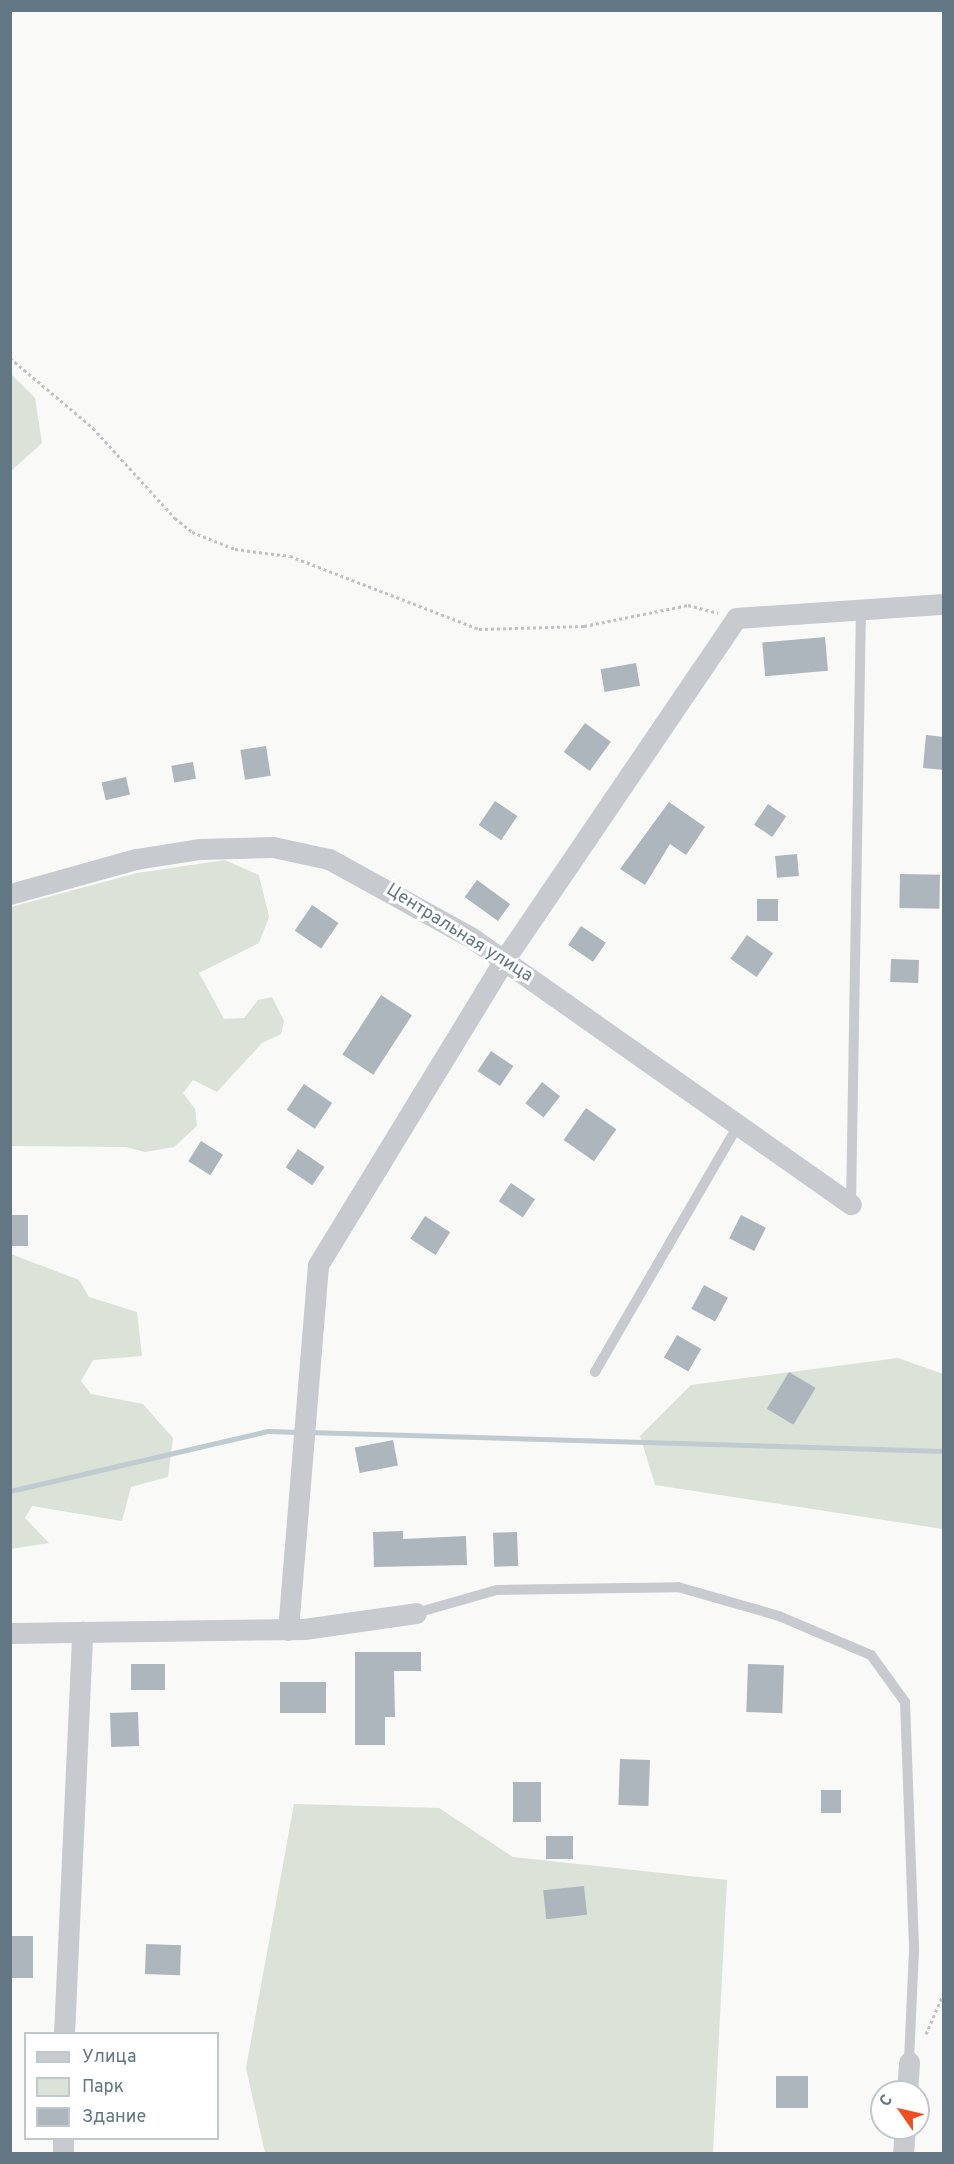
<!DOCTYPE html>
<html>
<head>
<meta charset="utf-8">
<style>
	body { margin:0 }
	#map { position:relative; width:954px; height:2164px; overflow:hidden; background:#f9f9f7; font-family:Overpass,sans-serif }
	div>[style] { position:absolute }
	.green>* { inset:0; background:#dbe2d7 }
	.stream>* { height:5px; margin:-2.5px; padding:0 2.5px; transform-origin:2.5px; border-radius:2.5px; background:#bfcbd0 }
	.building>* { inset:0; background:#adb6bc; transform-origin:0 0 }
	.path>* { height:3px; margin-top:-1.5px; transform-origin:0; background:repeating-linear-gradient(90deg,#c0c3c5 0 3px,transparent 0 6px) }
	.service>* { height:10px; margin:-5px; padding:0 5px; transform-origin:5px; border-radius:5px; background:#c7cbcf }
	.minor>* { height:21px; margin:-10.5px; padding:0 10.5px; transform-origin:10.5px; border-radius:10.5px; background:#c7cbcf }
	span { translate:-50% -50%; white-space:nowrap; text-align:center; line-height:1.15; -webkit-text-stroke:6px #fff; paint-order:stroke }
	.street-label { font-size:18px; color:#627684 }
	.frame { position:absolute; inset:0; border:12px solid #627684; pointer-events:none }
	.legend { position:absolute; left:24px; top:2032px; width:195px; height:108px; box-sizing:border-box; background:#fff; border:2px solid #c0c8ce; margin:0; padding:8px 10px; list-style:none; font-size:18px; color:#627684 }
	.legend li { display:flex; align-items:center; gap:12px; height:30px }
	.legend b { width:30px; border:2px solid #c0c8ce }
	.north { position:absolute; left:870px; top:2080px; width:60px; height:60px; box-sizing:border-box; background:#fff; border:2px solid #c0c8ce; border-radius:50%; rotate:304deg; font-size:16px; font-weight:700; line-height:24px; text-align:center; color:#627684 }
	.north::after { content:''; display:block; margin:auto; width:21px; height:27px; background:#ef4e21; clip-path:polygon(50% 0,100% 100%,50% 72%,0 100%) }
</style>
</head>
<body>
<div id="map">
	<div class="green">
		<i style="clip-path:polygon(10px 373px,35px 398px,42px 443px,11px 471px)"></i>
		<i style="clip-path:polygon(225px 860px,259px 875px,269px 917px,259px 943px,199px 973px,224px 1019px,244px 1018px,258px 1000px,272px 997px,284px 1021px,281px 1034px,262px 1043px,217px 1092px,193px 1080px,183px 1093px,195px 1109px,197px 1126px,174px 1147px,145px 1152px,126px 1147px,11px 1146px,11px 907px,137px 873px)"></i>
		<i style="clip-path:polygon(11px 1254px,79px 1280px,89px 1297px,137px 1312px,142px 1356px,93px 1360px,81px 1381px,91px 1394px,143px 1404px,173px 1438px,168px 1477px,131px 1487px,122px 1521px,32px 1506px,25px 1518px,49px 1543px,11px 1549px)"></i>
		<i style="clip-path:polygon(898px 1358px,943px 1374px,943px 1529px,655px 1485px,640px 1436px,691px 1385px)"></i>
		<i style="clip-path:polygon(294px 1804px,439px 1808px,513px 1857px,727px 1880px,713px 2153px,265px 2153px,246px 2068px)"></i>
	</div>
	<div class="stream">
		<i style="left:308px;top:1432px;width:636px;rotate:1.71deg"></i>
		<i style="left:10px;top:1491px;width:265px;rotate:-13.1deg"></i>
		<i style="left:268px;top:1431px;width:31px;rotate:2deg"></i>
	</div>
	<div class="building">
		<i style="left:825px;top:637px;width:34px;height:63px;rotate:85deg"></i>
		<i style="left:636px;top:663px;width:23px;height:36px;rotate:80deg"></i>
		<i style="left:585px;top:723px;width:32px;height:36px;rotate:36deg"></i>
		<i style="clip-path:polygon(926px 735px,944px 737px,944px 770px,923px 768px)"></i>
		<i style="left:266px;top:746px;width:30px;height:26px;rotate:81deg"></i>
		<i style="left:193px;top:762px;width:17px;height:22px;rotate:80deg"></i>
		<i style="left:126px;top:777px;width:18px;height:25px;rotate:77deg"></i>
		<i style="left:495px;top:801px;width:27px;height:29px;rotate:34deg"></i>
		<i style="clip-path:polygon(669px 802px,705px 827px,686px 855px,670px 844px,645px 885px,620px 869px)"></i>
		<i style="left:768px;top:804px;width:22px;height:25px;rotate:34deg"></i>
		<i style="left:797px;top:854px;width:22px;height:22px;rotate:85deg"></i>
		<i style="left:900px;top:874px;width:40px;height:34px;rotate:1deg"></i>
		<i style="left:477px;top:880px;width:41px;height:21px;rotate:36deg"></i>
		<i style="left:778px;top:899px;width:22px;height:21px;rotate:90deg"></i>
		<i style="left:312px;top:905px;width:32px;height:31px;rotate:34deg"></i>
		<i style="left:581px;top:926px;width:30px;height:23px;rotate:34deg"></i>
		<i style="left:747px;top:935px;width:32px;height:29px;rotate:35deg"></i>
		<i style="left:891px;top:959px;width:28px;height:23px;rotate:2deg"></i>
		<i style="left:381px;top:995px;width:37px;height:71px;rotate:33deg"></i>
		<i style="left:491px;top:1051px;width:27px;height:24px;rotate:34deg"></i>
		<i style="left:542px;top:1082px;width:23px;height:27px;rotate:38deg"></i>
		<i style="left:304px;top:1084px;width:34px;height:31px;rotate:34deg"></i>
		<i style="left:586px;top:1108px;width:37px;height:39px;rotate:35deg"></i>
		<i style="left:201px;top:1141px;width:26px;height:24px;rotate:32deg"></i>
		<i style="left:298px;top:1149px;width:32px;height:22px;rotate:34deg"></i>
		<i style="left:511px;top:1183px;width:29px;height:22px;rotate:34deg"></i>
		<i style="left:10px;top:1215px;width:18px;height:31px"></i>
		<i style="left:741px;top:1215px;width:28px;height:26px;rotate:27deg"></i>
		<i style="left:425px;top:1216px;width:30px;height:27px;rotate:33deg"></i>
		<i style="left:704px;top:1285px;width:27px;height:27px;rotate:28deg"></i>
		<i style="left:677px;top:1335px;width:28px;height:26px;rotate:30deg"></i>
		<i style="left:789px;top:1372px;width:31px;height:43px;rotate:31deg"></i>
		<i style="left:393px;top:1440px;width:26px;height:39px;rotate:79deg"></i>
		<i style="clip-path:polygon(403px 1531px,403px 1539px,466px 1536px,467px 1565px,374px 1567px,373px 1532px)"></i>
		<i style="left:517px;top:1532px;width:34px;height:24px;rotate:88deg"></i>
		<i style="clip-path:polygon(355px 1652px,421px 1652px,421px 1671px,394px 1671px,395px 1717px,385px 1717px,385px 1745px,355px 1745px)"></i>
		<i style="left:165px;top:1664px;width:26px;height:34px;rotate:90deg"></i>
		<i style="left:748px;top:1664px;width:36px;height:48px;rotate:2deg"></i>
		<i style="left:326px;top:1682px;width:31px;height:46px;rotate:90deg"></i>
		<i style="left:138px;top:1712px;width:34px;height:28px;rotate:88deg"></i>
		<i style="left:620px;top:1759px;width:30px;height:46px;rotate:2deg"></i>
		<i style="left:513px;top:1782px;width:28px;height:40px"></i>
		<i style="left:821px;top:1790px;width:20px;height:23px"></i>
		<i style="left:546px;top:1836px;width:27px;height:23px"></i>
		<i style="left:584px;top:1886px;width:29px;height:41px;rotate:84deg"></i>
		<i style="left:10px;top:1936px;width:23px;height:42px"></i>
		<i style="left:146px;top:1944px;width:35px;height:30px;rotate:2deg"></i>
		<i style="left:776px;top:2076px;width:32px;height:32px"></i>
	</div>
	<div class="path">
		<i style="left:10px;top:358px;width:109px;rotate:40.1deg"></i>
		<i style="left:93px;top:428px;width:122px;rotate:47.7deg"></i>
		<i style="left:175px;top:518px;width:22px;rotate:39deg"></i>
		<i style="left:192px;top:532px;width:46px;rotate:21.6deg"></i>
		<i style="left:235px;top:549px;width:55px;rotate:7.3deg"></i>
		<i style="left:290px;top:556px;width:203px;rotate:21.1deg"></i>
		<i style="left:479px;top:629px;width:105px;rotate:-1.6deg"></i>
		<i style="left:584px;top:626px;width:106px;rotate:-11.4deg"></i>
		<i style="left:688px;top:605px;width:31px;rotate:15deg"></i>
		<i style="left:926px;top:2034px;width:46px;rotate:-66.8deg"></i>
	</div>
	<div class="service">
		<i style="left:851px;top:1204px;width:597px;rotate:-89.04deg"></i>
		<i style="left:595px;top:1372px;width:285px;rotate:-59.9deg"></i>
		<i style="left:416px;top:1613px;width:84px;rotate:-15.9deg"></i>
		<i style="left:497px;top:1590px;width:181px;rotate:-0.9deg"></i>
		<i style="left:678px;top:1587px;width:105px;rotate:16deg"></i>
		<i style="left:779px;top:1616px;width:100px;rotate:23deg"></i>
		<i style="left:871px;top:1655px;width:58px;rotate:54.1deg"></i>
		<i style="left:905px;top:1702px;width:248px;rotate:87.9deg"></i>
		<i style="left:914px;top:1950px;width:112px;rotate:92.6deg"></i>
	</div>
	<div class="minor">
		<i style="left:10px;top:894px;width:131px;rotate:-15.5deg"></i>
		<i style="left:136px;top:859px;width:65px;rotate:-8.9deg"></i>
		<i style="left:200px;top:849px;width:73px;rotate:-1.6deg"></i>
		<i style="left:273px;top:847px;width:57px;rotate:12.1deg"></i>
		<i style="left:329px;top:859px;width:163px;rotate:28.9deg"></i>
		<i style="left:472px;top:938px;width:463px;rotate:35.1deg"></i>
		<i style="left:288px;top:1630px;width:366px;rotate:-85.3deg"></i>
		<i style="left:318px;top:1265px;width:357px;rotate:-58.6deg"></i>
		<i style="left:504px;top:960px;width:413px;rotate:-55.8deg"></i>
		<i style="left:736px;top:618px;width:208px;rotate:-3.9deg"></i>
		<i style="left:10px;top:1633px;width:294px;rotate:-0.8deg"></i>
		<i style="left:304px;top:1629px;width:113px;rotate:-8.1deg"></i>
		<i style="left:64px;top:2034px;width:403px;rotate:-87.4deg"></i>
		<i style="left:907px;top:2092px;width:30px;rotate:-86deg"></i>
		<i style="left:63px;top:2154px;width:16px;rotate:-90deg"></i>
		<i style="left:903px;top:2154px;width:26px;rotate:-86deg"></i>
	</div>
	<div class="street-label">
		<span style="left:459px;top:934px;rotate:32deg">Центральная улица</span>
	</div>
	<div class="frame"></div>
	<ul class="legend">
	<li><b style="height:8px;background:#c7cbcf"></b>Улица</li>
	<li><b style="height:16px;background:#dbe2d7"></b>Парк</li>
	<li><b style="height:16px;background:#adb6bc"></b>Здание</li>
	</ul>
	<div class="north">С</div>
</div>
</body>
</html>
